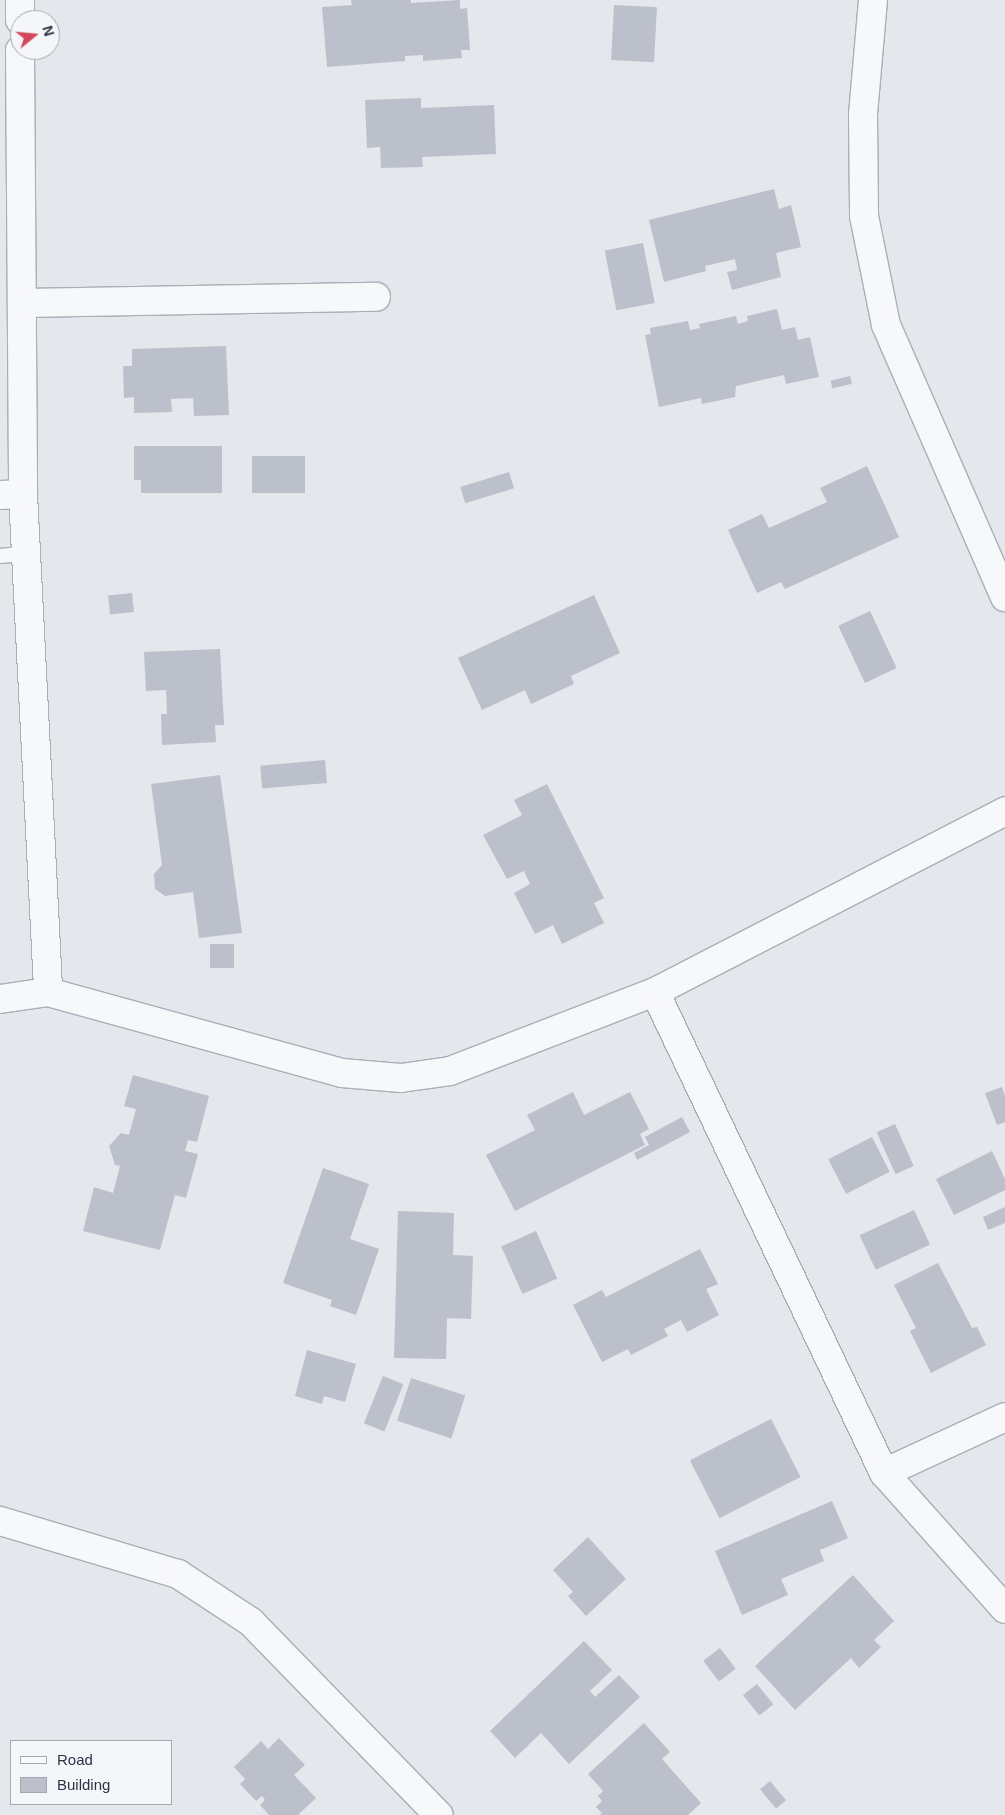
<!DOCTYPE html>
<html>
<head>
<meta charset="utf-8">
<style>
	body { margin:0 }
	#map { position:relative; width:1005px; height:1815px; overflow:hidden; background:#e4e7ec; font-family:Arial,sans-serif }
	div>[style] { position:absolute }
	.building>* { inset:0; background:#bbc0ca; transform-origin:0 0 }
	.roads { filter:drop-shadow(1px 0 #a9aeb7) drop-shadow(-1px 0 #a9aeb7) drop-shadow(0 1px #a9aeb7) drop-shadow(0 -1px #a9aeb7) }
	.lane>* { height:14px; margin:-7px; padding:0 7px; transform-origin:7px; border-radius:7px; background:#f7f8fa }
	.street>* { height:28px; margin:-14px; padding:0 14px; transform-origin:14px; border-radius:14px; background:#f7f8fa }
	span { translate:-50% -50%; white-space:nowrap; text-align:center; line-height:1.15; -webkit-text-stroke:5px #f4f6f9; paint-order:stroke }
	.legend { position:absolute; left:10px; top:1740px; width:162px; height:65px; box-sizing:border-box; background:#f4f6f9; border:1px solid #a4a8b1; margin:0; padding:6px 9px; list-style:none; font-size:15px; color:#2b3445 }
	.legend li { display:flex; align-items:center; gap:10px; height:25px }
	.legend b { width:25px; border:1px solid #a4a8b1 }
	.north { position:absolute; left:10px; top:10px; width:50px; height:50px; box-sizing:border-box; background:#f4f6f9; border:1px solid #a4a8b1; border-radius:50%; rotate:73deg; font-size:14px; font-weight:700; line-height:20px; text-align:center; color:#2b3445 }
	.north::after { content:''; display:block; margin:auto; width:18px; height:22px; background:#d1495b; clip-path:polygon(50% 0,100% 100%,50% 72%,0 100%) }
</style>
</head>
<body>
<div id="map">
	<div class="building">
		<i style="clip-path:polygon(351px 0,411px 0,411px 3px,460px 0,460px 9px,467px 8px,470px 50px,461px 50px,462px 58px,423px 61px,423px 55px,405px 56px,405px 61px,327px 67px,322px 7px,352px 5px)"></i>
		<i style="left:614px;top:5px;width:43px;height:55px;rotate:3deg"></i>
		<i style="clip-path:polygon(421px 98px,421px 108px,494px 105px,496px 154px,422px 157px,423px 167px,381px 168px,380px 147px,367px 148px,365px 100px)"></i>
		<i style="clip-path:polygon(774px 189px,779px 209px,791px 205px,801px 247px,776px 253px,781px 277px,732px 290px,727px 272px,737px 270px,735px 259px,705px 266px,706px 271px,664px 282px,649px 220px)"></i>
		<i style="left:643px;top:243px;width:61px;height:39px;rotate:79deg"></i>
		<i style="clip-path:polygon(777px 309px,782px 330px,795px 327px,798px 340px,810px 337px,819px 377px,786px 384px,784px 375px,736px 386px,735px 397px,702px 404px,701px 398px,659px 407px,645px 335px,651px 334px,650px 328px,688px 321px,690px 330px,700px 328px,699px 324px,736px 316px,738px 324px,748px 321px,747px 316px)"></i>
		<i style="clip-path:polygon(226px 346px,229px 415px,194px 416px,193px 398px,171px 399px,172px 412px,134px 413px,134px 397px,124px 398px,123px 366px,132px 366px,132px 349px)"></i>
		<i style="left:850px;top:376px;width:8px;height:20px;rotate:76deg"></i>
		<i style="clip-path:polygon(134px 446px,222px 446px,222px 493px,141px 493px,141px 480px,134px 480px)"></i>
		<i style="left:252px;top:456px;width:53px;height:37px"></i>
		<i style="clip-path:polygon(867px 466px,899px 537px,785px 589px,781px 582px,757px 593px,728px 530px,762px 514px,769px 528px,827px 502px,820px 488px)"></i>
		<i style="left:509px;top:472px;width:17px;height:51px;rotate:73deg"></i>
		<i style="left:132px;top:593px;width:19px;height:24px;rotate:84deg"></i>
		<i style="clip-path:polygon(594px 595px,620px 653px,571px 676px,574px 684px,531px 704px,525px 690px,482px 710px,458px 658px)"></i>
		<i style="left:870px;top:611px;width:63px;height:35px;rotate:65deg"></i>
		<i style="clip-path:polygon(220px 649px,224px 725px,215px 725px,216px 742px,162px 745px,161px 714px,167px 714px,166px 690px,146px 691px,144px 652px)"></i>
		<i style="left:325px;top:760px;width:23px;height:65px;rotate:85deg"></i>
		<i style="clip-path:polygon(220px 775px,242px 933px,199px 938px,193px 892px,165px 896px,155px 889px,154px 874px,162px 865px,151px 784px)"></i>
		<i style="clip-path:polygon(547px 784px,604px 898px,594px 903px,604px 923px,562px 944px,553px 925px,535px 934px,514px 893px,530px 884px,524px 871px,507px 879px,483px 835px,522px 815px,514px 800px)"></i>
		<i style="left:210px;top:944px;width:24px;height:24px"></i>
		<i style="clip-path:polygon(133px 1075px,209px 1096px,197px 1142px,188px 1140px,185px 1151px,198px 1154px,186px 1198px,175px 1195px,160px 1250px,83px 1231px,94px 1187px,113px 1193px,120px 1166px,115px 1165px,109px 1146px,121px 1133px,129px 1135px,136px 1109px,124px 1106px)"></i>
		<i style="clip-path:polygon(1002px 1087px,1005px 1096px,1005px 1122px,997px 1125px,985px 1093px)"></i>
		<i style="clip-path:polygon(573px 1092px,584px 1115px,630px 1092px,649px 1129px,640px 1134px,645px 1145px,515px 1211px,486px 1155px,535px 1130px,527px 1115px)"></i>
		<i style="clip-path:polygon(682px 1117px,690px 1132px,637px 1160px,634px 1153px,649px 1145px,645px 1137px)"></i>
		<i style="left:895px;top:1124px;width:46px;height:20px;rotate:66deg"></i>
		<i style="left:872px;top:1137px;width:39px;height:49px;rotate:63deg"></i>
		<i style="clip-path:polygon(992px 1151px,1005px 1179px,1005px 1190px,954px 1215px,936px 1179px)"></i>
		<i style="clip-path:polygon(323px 1168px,369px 1184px,350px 1239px,379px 1249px,356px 1315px,330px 1306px,332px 1300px,283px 1283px)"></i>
		<i style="clip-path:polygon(1005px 1207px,1005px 1223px,988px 1230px,983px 1217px)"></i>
		<i style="left:914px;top:1210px;width:38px;height:60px;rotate:65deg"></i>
		<i style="clip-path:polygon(398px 1211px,454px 1213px,453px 1255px,473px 1256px,471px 1319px,447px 1318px,446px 1359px,394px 1358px)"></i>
		<i style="left:536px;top:1231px;width:52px;height:38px;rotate:66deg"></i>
		<i style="clip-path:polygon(700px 1249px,718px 1284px,706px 1289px,719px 1315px,687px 1332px,681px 1320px,664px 1329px,668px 1336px,631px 1355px,628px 1349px,602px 1362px,573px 1305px,602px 1290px,606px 1297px)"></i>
		<i style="clip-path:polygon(938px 1263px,972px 1328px,977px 1327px,986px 1345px,931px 1373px,910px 1331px,916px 1328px,894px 1285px)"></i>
		<i style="clip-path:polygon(307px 1350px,356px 1364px,345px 1402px,324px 1396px,322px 1404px,295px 1396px)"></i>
		<i style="left:383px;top:1376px;width:22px;height:51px;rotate:22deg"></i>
		<i style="left:411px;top:1378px;width:57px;height:45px;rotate:18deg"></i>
		<i style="left:771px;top:1419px;width:65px;height:91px;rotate:63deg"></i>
		<i style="clip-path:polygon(832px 1501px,848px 1538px,820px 1550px,824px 1561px,781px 1579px,788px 1595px,742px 1615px,715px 1551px)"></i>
		<i style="clip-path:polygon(588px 1537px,626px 1579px,586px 1616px,568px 1596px,573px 1592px,553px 1570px)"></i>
		<i style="clip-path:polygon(853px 1575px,894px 1621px,874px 1640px,881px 1647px,859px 1668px,851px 1658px,795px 1710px,755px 1666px)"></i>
		<i style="clip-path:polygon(584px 1641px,612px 1670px,590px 1691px,595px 1697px,619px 1675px,640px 1697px,569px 1764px,541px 1733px,515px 1758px,490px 1731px)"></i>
		<i style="left:720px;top:1648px;width:26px;height:21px;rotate:53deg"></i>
		<i style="left:757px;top:1684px;width:26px;height:18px;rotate:51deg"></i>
		<i style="clip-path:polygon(644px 1723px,670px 1752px,662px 1759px,701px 1803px,688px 1815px,600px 1815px,602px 1813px,596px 1807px,602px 1801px,598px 1796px,603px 1791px,588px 1774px)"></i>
		<i style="clip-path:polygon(279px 1738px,305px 1765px,294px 1775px,316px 1798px,298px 1815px,269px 1815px,260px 1805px,265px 1800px,262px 1796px,256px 1801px,240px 1784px,245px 1779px,234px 1767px,261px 1741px,268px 1749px)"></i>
		<i style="left:770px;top:1781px;width:25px;height:13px;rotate:50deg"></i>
	</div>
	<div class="roads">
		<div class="lane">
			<i style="left:0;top:556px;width:27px;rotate:-6deg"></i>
		</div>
		<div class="street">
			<i style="left:20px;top:0;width:20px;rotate:90deg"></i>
			<i style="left:873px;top:0;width:115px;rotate:95deg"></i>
			<i style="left:863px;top:115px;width:101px;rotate:89.4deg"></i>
			<i style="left:864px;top:216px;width:111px;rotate:78.6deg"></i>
			<i style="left:886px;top:325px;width:297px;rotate:66.4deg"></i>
			<i style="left:20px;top:50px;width:444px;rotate:89.6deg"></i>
			<i style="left:23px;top:494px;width:499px;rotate:87.1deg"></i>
			<i style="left:24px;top:303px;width:352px;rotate:-1deg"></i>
			<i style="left:0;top:495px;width:23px;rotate:-2deg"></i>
			<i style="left:655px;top:992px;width:533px;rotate:64.54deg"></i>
			<i style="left:884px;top:1473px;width:182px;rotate:48.3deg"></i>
			<i style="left:0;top:999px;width:49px;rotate:-8.3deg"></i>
			<i style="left:48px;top:992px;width:305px;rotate:15.4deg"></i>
			<i style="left:342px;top:1073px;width:59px;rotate:4.8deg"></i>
			<i style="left:401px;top:1078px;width:49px;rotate:-8.1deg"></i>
			<i style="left:450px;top:1071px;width:220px;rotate:-21.1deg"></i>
			<i style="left:655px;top:992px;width:394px;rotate:-27.3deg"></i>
			<i style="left:884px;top:1473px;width:133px;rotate:-24.8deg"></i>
			<i style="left:0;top:1521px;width:186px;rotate:16.6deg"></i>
			<i style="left:178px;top:1574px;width:87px;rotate:33.3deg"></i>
			<i style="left:251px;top:1622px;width:269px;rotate:45.8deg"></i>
		</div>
	</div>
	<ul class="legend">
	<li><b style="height:6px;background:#f7f8fa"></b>Road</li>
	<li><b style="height:14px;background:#bbc0ca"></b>Building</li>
	</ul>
	<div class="north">N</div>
</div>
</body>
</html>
